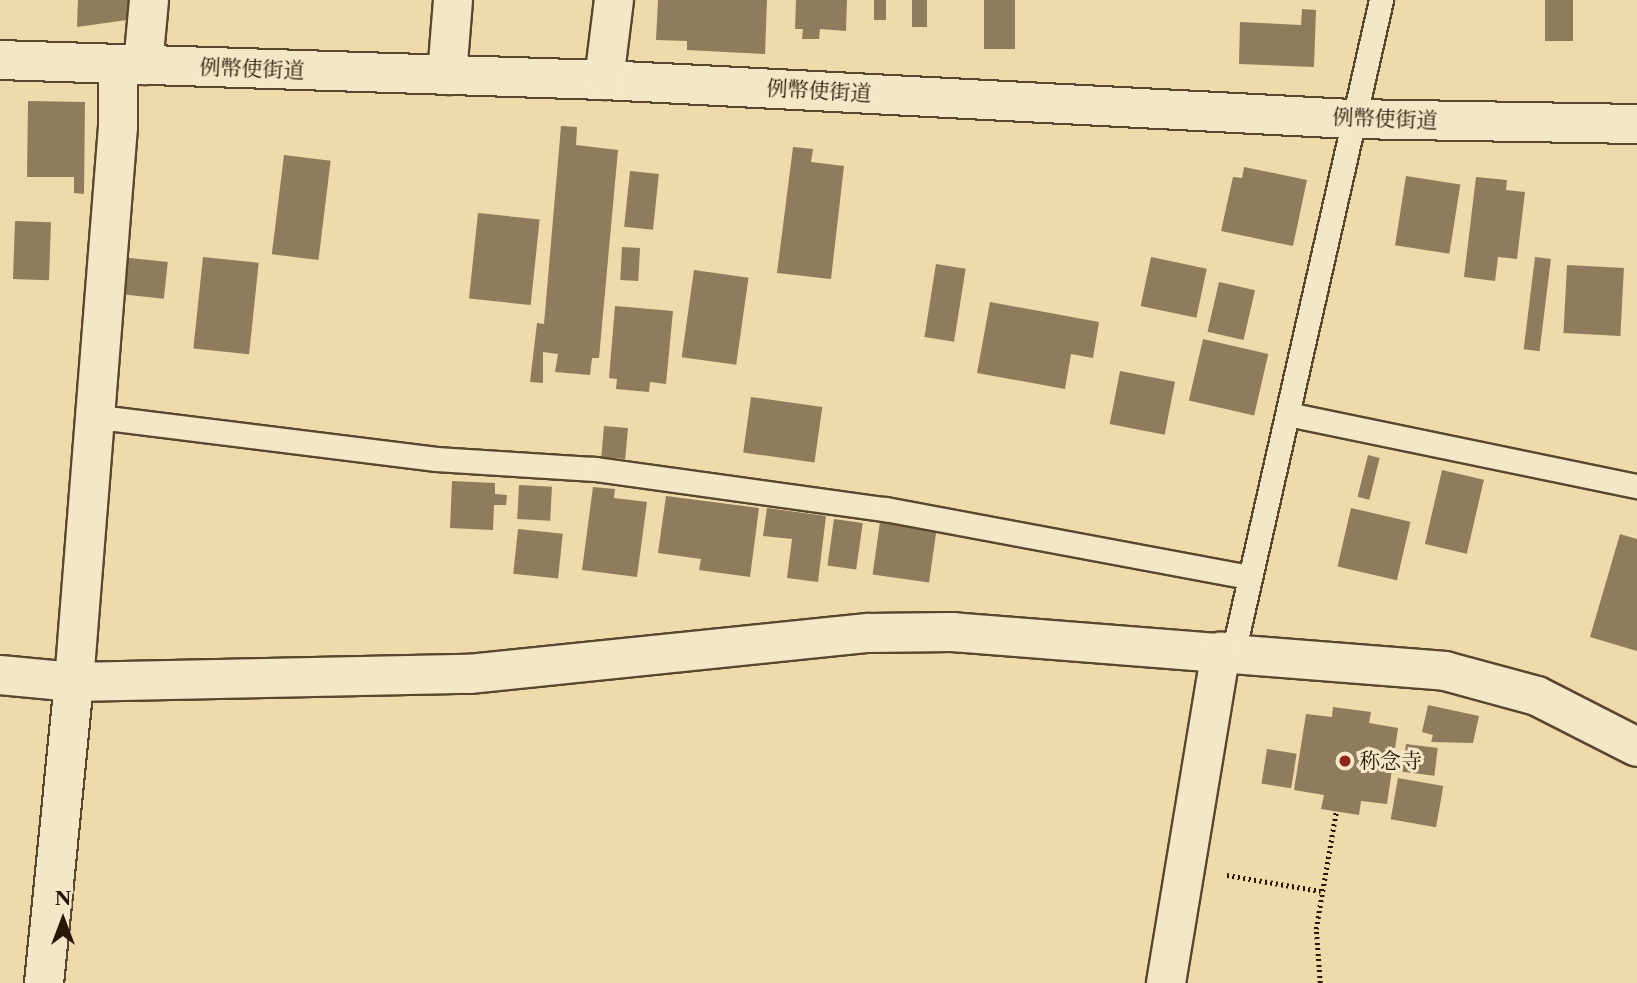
<!DOCTYPE html>
<html>
<head>
<meta charset="utf-8">
<style>
	body { margin:0 }
	#map { position:relative; width:1637px; height:983px; overflow:hidden; background:#eedaab; font-family:"Libre Caslon Text","Noto Serif JP",serif }
	div>[style] { position:absolute }
	.building>* { inset:0; background:#8f7c5c; transform-origin:0 0 }
	.path>* { height:4.5px; margin-top:-2.25px; transform-origin:0; background:repeating-linear-gradient(90deg,#281607 0 2px,transparent 0 5.5px) }
	.roads { filter:drop-shadow(2px 0 #5a4730) drop-shadow(-2px 0 #5a4730) drop-shadow(0 2px #5a4730) drop-shadow(0 -2px #5a4730) }
	.lane>* { height:23px; margin:-11.5px; padding:0 11.5px; transform-origin:11.5px; border-radius:11.5px; background:#f4e7c8 }
	.street>* { height:38px; margin:-19px; padding:0 19px; transform-origin:19px; border-radius:19px; background:#f4e7c8 }
	.secondary>* { height:38px; margin:-19px; padding:0 19px; transform-origin:19px; border-radius:19px; background:#f4e7c8 }
	.dots>* { width:19px; height:19px; translate:-50% -50%; box-sizing:border-box; border:4px solid #f4e7c8; border-radius:50% }
	span { translate:-50% -50%; white-space:nowrap; text-align:center; line-height:1.15; -webkit-text-stroke:6px #f4e7c8; paint-order:stroke }
	.street-label { font-size:21px; color:#281607 }
	.poi-label { font-size:21px; color:#281607 }
	.left { translate:0 -50%; text-align:left }
	.north { position:absolute; left:28px; top:885px; width:70px; height:70px; -webkit-text-stroke:5px #f4e7c8; paint-order:stroke; rotate:0deg; font-size:19px; font-weight:700; line-height:28px; text-align:center; color:#281607 }
	.north::after { content:''; display:block; margin:auto; width:24px; height:32px; background:#281607; clip-path:polygon(50% 0,100% 100%,50% 72%,0 100%) }
</style>
</head>
<body>
<div id="map">
	<div class="building">
		<i style="clip-path:polygon(78px 0,135px 0,134px 19px,77px 27px)"></i>
		<i style="clip-path:polygon(658px 0,767px 0,765px 54px,687px 50px,687px 41px,656px 40px)"></i>
		<i style="clip-path:polygon(796px 0,847px 0,846px 31px,820px 29px,819px 39px,802px 39px,803px 29px,795px 29px)"></i>
		<i style="left:874px;top:0;width:12px;height:20px"></i>
		<i style="left:912px;top:0;width:15px;height:27px"></i>
		<i style="left:984px;top:0;width:31px;height:49px"></i>
		<i style="left:1545px;top:0;width:28px;height:41px"></i>
		<i style="clip-path:polygon(1302px 9px,1316px 10px,1314px 67px,1239px 64px,1240px 22px,1301px 25px)"></i>
		<i style="clip-path:polygon(28px 101px,85px 102px,84px 194px,74px 193px,74px 177px,27px 177px)"></i>
		<i style="clip-path:polygon(561px 126px,577px 127px,576px 145px,618px 150px,599px 358px,592px 358px,590px 375px,555px 372px,558px 354px,543px 352px,543px 383px,530px 382px,537px 323px,544px 324px)"></i>
		<i style="clip-path:polygon(793px 147px,813px 149px,811px 162px,844px 166px,831px 279px,777px 273px)"></i>
		<i style="left:284px;top:155px;width:47px;height:100px;rotate:7deg"></i>
		<i style="clip-path:polygon(1244px 167px,1307px 180px,1293px 246px,1221px 231px,1233px 177px,1242px 178px)"></i>
		<i style="left:630px;top:171px;width:29px;height:56px;rotate:6deg"></i>
		<i style="left:1406px;top:176px;width:55px;height:70px;rotate:9deg"></i>
		<i style="clip-path:polygon(1476px 177px,1507px 180px,1506px 190px,1525px 192px,1517px 259px,1498px 257px,1495px 281px,1464px 277px)"></i>
		<i style="left:478px;top:213px;width:62px;height:86px;rotate:6deg"></i>
		<i style="left:15px;top:221px;width:36px;height:58px;rotate:2deg"></i>
		<i style="left:622px;top:247px;width:18px;height:33px;rotate:3deg"></i>
		<i style="left:121px;top:257px;width:47px;height:37px;rotate:6deg"></i>
		<i style="left:203px;top:257px;width:56px;height:92px;rotate:6deg"></i>
		<i style="left:1151px;top:257px;width:57px;height:50px;rotate:12deg"></i>
		<i style="left:1535px;top:257px;width:16px;height:93px;rotate:7deg"></i>
		<i style="left:936px;top:264px;width:30px;height:74px;rotate:9deg"></i>
		<i style="left:1567px;top:265px;width:57px;height:68px;rotate:3deg"></i>
		<i style="left:694px;top:270px;width:55px;height:88px;rotate:8deg"></i>
		<i style="left:1219px;top:282px;width:37px;height:51px;rotate:13deg"></i>
		<i style="clip-path:polygon(990px 302px,1099px 322px,1093px 358px,1071px 354px,1065px 389px,977px 373px)"></i>
		<i style="clip-path:polygon(615px 306px,673px 311px,666px 384px,650px 382px,649px 392px,616px 389px,617px 379px,609px 378px)"></i>
		<i style="left:1203px;top:339px;width:67px;height:63px;rotate:13deg"></i>
		<i style="left:1120px;top:371px;width:56px;height:54px;rotate:11deg"></i>
		<i style="left:751px;top:397px;width:72px;height:56px;rotate:8deg"></i>
		<i style="left:604px;top:426px;width:24px;height:31px;rotate:5deg"></i>
		<i style="left:1368px;top:455px;width:12px;height:43px;rotate:14deg"></i>
		<i style="left:1442px;top:470px;width:43px;height:76px;rotate:13deg"></i>
		<i style="clip-path:polygon(452px 481px,495px 483px,495px 494px,507px 495px,506px 505px,494px 505px,493px 530px,450px 528px)"></i>
		<i style="left:519px;top:485px;width:33px;height:34px;rotate:3deg"></i>
		<i style="clip-path:polygon(593px 487px,615px 489px,614px 498px,647px 502px,637px 577px,582px 570px)"></i>
		<i style="clip-path:polygon(666px 496px,759px 508px,750px 577px,699px 570px,701px 559px,658px 553px)"></i>
		<i style="clip-path:polygon(767px 508px,826px 516px,818px 582px,787px 578px,792px 539px,763px 536px)"></i>
		<i style="left:1351px;top:508px;width:61px;height:60px;rotate:13deg"></i>
		<i style="left:834px;top:519px;width:29px;height:47px;rotate:8deg"></i>
		<i style="left:880px;top:522px;width:57px;height:53px;rotate:8deg"></i>
		<i style="left:518px;top:529px;width:45px;height:45px;rotate:6deg"></i>
		<i style="clip-path:polygon(1620px 534px,1637px 539px,1637px 651px,1590px 637px)"></i>
		<i style="clip-path:polygon(1428px 705px,1479px 716px,1473px 743px,1431px 742px,1433px 735px,1422px 732px)"></i>
		<i style="clip-path:polygon(1333px 707px,1371px 712px,1369px 723px,1398px 728px,1387px 804px,1361px 801px,1359px 815px,1321px 809px,1324px 795px,1294px 790px,1306px 714px,1332px 717px)"></i>
		<i style="left:1406px;top:744px;width:32px;height:28px;rotate:7deg"></i>
		<i style="left:1267px;top:749px;width:30px;height:35px;rotate:9deg"></i>
		<i style="left:1398px;top:778px;width:46px;height:42px;rotate:10deg"></i>
	</div>
	<div class="path">
		<i style="left:1227px;top:875px;width:95px;rotate:9.7deg"></i>
		<i style="left:1320px;top:983px;width:54px;rotate:-94.2deg"></i>
		<i style="left:1316px;top:929px;width:119px;rotate:-80.3deg"></i>
	</div>
	<div class="roads">
		<div class="lane">
			<i style="left:1288px;top:414px;width:356px;rotate:11.7deg"></i>
			<i style="left:91px;top:416px;width:348px;rotate:7.1deg"></i>
			<i style="left:436px;top:459px;width:159px;rotate:3.6deg"></i>
			<i style="left:595px;top:469px;width:293px;rotate:7.9deg"></i>
			<i style="left:885px;top:509px;width:370px;rotate:10.6deg"></i>
			<i style="left:1233px;top:653px;width:670px;rotate:-77.23deg"></i>
		</div>
		<div class="street">
			<i style="left:143px;top:65px;width:65px;rotate:-84.7deg"></i>
			<i style="left:447px;top:75px;width:75px;rotate:-85.4deg"></i>
			<i style="left:0;top:675px;width:74px;rotate:5.4deg"></i>
			<i style="left:74px;top:682px;width:395px;rotate:-1.2deg"></i>
			<i style="left:469px;top:674px;width:401px;rotate:-5.9deg"></i>
			<i style="left:868px;top:633px;width:84px;rotate:-0.7deg"></i>
			<i style="left:952px;top:632px;width:495px;rotate:4.5deg"></i>
			<i style="left:1445px;top:671px;width:95px;rotate:15.2deg"></i>
			<i style="left:1537px;top:696px;width:112px;rotate:27deg"></i>
			<i style="left:44px;top:983px;width:302px;rotate:-84.3deg"></i>
			<i style="left:74px;top:682px;width:557px;rotate:-85.47deg"></i>
			<i style="left:118px;top:127px;width:63px;rotate:-90deg"></i>
			<i style="left:1166px;top:983px;width:336px;rotate:-80.6deg"></i>
		</div>
		<div class="secondary">
			<i style="left:0;top:60px;width:604px;rotate:1.9deg"></i>
			<i style="left:604px;top:80px;width:748px;rotate:2.99deg"></i>
			<i style="left:1351px;top:119px;width:286px;rotate:1deg"></i>
			<i style="left:604px;top:80px;width:81px;rotate:-82.9deg"></i>
		</div>
	</div>
	<div class="dots">
		<i style="left:1345px;top:761px;background:#8f2418"></i>
	</div>
	<div class="street-label">
		<span style="left:252px;top:69px;rotate:2deg">例幣使街道</span>
		<span style="left:819px;top:91px;rotate:3deg">例幣使街道</span>
		<span style="left:1385px;top:119px;rotate:2deg">例幣使街道</span>
	</div>
	<div class="poi-label">
		<span class="left" style="left:1359px;top:761px">称念寺</span>
	</div>
	<div class="north">N</div>
</div>
</body>
</html>
